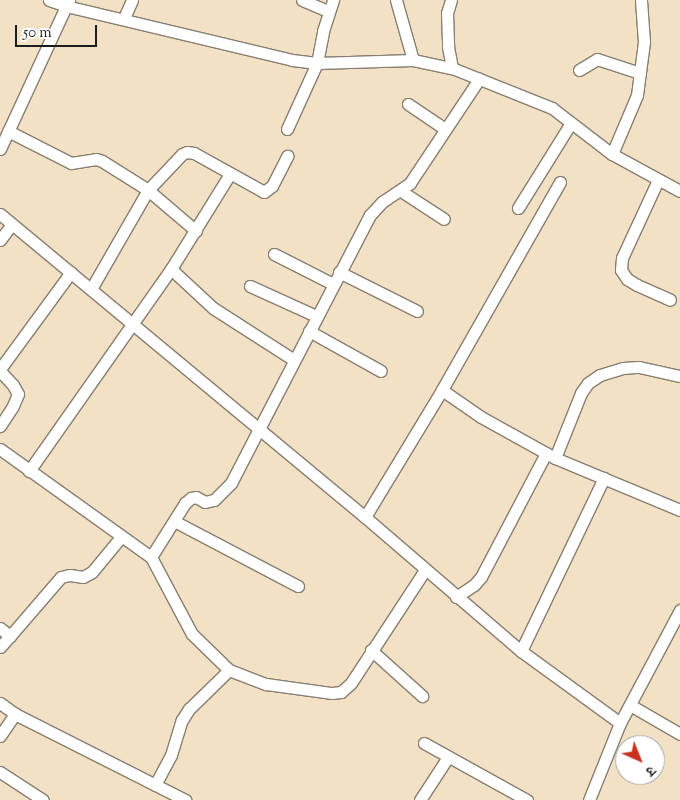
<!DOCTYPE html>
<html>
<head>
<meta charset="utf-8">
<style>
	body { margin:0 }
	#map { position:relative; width:680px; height:800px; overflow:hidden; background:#f2e1c4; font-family:"Sorts Mill Goudy","Noto Serif Devanagari",serif }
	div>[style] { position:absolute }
	.roads { filter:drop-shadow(1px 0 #877e70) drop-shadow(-1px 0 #877e70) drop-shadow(0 1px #877e70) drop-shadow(0 -1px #877e70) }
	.street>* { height:11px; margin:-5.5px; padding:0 5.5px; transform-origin:5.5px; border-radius:5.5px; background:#fff }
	span { translate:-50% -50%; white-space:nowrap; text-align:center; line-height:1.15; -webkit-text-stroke:4px #fff; paint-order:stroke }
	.north { position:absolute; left:615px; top:735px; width:50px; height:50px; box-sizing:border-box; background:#fff; border:1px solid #a4a4a4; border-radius:50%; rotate:136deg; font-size:14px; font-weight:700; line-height:20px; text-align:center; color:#1c1c1c }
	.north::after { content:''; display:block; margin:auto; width:18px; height:22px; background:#c8321e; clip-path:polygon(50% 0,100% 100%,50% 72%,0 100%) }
	.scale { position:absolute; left:15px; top:25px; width:82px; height:22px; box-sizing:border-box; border:2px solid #1c1c1c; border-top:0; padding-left:6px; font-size:15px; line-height:18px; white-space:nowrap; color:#1c1c1c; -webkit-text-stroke:4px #fff; paint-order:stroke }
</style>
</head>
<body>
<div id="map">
	<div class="roads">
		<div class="street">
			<i style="left:49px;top:0;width:18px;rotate:19deg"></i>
			<i style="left:66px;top:6px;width:7px;rotate:-63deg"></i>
			<i style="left:302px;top:0;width:28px;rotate:23deg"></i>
			<i style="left:396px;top:0;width:62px;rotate:74.2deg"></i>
			<i style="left:451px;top:0;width:14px;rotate:107deg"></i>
			<i style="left:447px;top:13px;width:34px;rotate:88deg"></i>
			<i style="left:448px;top:47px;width:21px;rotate:79deg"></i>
			<i style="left:124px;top:18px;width:20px;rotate:-66deg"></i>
			<i style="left:579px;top:70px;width:21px;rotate:-31deg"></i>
			<i style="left:597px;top:59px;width:45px;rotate:18deg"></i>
			<i style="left:408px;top:104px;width:45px;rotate:34deg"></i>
			<i style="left:287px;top:129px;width:72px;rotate:-65.6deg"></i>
			<i style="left:317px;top:63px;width:33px;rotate:-79deg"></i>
			<i style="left:323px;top:31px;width:33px;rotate:-72deg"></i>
			<i style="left:8px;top:131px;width:71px;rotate:26.9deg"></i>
			<i style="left:71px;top:163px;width:25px;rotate:-9deg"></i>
			<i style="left:96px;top:159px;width:6px;rotate:18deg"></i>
			<i style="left:102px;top:161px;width:54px;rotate:32.2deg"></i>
			<i style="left:148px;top:190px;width:63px;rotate:40.5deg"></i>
			<i style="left:0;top:149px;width:157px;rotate:-65.2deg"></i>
			<i style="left:66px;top:6px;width:232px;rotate:13.4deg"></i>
			<i style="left:292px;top:60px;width:25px;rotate:7deg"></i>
			<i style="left:317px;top:63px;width:96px;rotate:-1.8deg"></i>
			<i style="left:413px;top:60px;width:40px;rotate:12deg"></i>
			<i style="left:452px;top:68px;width:108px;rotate:21.8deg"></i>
			<i style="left:552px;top:108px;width:76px;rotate:37.5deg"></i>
			<i style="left:612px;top:154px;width:77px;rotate:28.6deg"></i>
			<i style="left:612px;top:154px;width:64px;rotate:-67deg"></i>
			<i style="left:637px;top:95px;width:53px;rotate:-82.5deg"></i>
			<i style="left:644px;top:42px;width:42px;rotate:-94.1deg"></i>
			<i style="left:658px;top:180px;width:86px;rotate:114.8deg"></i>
			<i style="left:622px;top:258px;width:12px;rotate:95deg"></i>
			<i style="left:621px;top:270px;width:11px;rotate:56deg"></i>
			<i style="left:627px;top:279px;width:12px;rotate:31deg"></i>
			<i style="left:637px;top:285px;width:36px;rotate:24deg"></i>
			<i style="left:560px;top:182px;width:239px;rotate:119.6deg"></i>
			<i style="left:442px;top:390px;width:47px;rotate:34.7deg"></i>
			<i style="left:481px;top:417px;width:85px;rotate:29deg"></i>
			<i style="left:555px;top:458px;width:135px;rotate:22.6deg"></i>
			<i style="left:401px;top:191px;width:51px;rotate:33.1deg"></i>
			<i style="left:518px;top:208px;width:100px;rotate:-58.1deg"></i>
			<i style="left:0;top:214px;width:474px;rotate:39.7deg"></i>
			<i style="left:365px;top:517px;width:206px;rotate:40.7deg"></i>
			<i style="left:521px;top:651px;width:122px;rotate:36deg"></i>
			<i style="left:0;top:240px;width:20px;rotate:-53deg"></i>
			<i style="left:274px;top:254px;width:66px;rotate:27deg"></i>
			<i style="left:171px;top:269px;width:57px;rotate:42.9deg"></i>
			<i style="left:213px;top:308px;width:96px;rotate:32.7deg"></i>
			<i style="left:339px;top:272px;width:87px;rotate:26.6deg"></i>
			<i style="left:250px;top:286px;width:72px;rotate:24.4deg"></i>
			<i style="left:91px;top:289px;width:114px;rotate:-60.1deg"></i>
			<i style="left:148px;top:190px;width:50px;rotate:-46.6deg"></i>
			<i style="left:182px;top:154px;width:5px;rotate:-22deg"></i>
			<i style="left:187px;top:152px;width:7px;rotate:8deg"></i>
			<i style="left:194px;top:153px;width:80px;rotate:29.1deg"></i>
			<i style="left:264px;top:192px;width:10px;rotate:-37deg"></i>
			<i style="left:272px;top:186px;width:34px;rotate:-63deg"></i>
			<i style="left:309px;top:331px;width:82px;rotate:29.1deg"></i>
			<i style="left:0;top:369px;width:120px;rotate:-53.8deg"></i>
			<i style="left:0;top:371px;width:19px;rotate:47deg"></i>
			<i style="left:13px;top:385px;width:10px;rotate:61deg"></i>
			<i style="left:18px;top:394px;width:13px;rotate:113deg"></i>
			<i style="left:13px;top:406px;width:24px;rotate:123deg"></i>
			<i style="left:0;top:449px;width:186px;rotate:35.6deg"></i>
			<i style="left:151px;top:557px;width:64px;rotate:-57.8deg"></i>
			<i style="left:185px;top:503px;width:8px;rotate:-40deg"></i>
			<i style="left:191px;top:498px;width:5px;rotate:-11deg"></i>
			<i style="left:196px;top:497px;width:10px;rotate:29deg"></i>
			<i style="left:205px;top:502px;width:9px;rotate:-13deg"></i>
			<i style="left:214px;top:500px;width:24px;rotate:-45deg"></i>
			<i style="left:231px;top:483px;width:302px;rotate:-62.6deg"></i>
			<i style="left:370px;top:215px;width:18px;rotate:-47deg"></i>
			<i style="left:382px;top:202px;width:34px;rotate:-34deg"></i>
			<i style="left:410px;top:183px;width:125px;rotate:-56.4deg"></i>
			<i style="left:555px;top:458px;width:70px;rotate:-68.2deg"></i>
			<i style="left:581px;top:393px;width:12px;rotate:-55deg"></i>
			<i style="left:588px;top:383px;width:14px;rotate:-34deg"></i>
			<i style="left:600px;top:375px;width:24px;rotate:-17deg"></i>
			<i style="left:623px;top:368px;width:16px;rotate:-4deg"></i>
			<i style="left:639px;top:367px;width:42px;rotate:12.4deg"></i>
			<i style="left:29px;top:471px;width:247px;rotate:-54.9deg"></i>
			<i style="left:171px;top:269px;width:112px;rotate:-58.2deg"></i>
			<i style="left:365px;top:517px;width:149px;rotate:-58.8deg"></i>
			<i style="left:174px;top:521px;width:140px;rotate:27.7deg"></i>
			<i style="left:151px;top:557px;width:87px;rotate:62deg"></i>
			<i style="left:192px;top:634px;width:52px;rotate:44.2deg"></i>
			<i style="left:229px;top:670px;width:40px;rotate:21deg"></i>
			<i style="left:266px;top:684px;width:67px;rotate:7.8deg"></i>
			<i style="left:332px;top:693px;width:9px;rotate:-6deg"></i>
			<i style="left:341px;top:692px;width:13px;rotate:-42deg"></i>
			<i style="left:351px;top:683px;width:135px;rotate:-56.8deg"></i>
			<i style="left:456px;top:597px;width:22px;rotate:-34deg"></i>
			<i style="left:474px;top:585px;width:11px;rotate:-49deg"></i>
			<i style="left:481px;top:577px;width:140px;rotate:-62.3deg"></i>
			<i style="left:0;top:628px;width:13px;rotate:39deg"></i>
			<i style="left:10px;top:636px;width:78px;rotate:-49.2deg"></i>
			<i style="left:61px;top:577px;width:9px;rotate:-13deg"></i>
			<i style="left:70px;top:575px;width:13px;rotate:9deg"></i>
			<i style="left:83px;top:577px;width:10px;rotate:-29deg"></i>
			<i style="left:92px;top:572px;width:45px;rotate:-50.4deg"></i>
			<i style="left:0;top:647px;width:15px;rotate:-48deg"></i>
			<i style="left:371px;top:650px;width:69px;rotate:42deg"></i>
			<i style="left:521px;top:651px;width:192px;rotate:-64.4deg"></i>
			<i style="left:0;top:703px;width:19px;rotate:36deg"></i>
			<i style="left:630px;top:705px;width:58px;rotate:30.1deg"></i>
			<i style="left:0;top:736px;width:27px;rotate:-56deg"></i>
			<i style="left:15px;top:714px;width:191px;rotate:26.8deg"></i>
			<i style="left:424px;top:743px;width:118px;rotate:29deg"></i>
			<i style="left:0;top:772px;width:51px;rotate:33.1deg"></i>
			<i style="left:155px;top:785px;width:34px;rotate:-62deg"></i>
			<i style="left:171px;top:755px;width:37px;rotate:-73deg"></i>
			<i style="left:182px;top:720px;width:13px;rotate:-58deg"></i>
			<i style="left:189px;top:709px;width:56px;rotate:-44.3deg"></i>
			<i style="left:420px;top:800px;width:51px;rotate:-56.9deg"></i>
			<i style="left:589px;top:800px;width:83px;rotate:-68.1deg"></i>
			<i style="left:620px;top:723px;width:128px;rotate:-62deg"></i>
		</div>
	</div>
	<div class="north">उ</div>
	<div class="scale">50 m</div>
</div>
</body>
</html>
